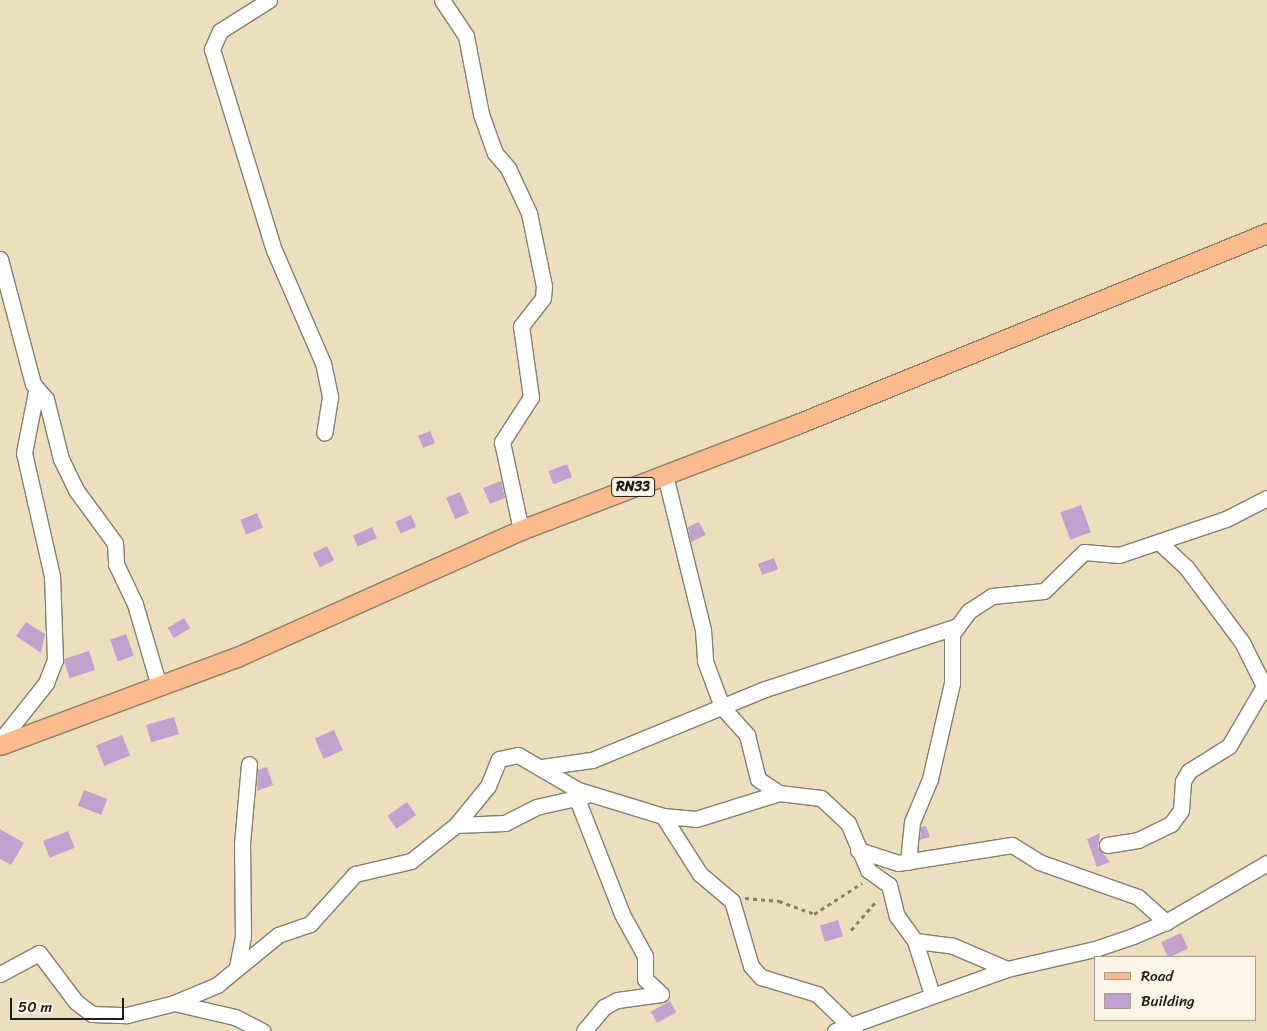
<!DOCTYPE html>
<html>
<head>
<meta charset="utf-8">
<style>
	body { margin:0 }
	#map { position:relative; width:1267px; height:1031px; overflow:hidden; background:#eddfbe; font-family:Sriracha,sans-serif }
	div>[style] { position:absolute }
	.building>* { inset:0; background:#c1a2ce; transform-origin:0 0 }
	.path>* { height:2.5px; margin-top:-1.25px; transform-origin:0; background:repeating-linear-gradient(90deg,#847e6d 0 4px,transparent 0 8px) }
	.roads { filter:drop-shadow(1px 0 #847e6d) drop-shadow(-1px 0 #847e6d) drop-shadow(0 1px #847e6d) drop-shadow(0 -1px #847e6d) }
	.minor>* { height:15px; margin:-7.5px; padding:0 7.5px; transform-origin:7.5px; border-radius:7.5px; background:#fff }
	.major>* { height:19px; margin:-9.5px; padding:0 9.5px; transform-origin:9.5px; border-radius:9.5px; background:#fbbb8d }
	span { translate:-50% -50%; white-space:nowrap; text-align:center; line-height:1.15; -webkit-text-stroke:4px #fcf5e5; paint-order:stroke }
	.shield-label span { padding:1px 4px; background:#fcf5e5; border:1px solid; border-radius:4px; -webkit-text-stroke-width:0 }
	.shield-label { font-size:14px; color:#1c1c1c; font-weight:700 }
	.legend { position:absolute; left:1094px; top:956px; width:162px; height:65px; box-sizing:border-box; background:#fcf5e5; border:1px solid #a29e95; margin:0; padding:6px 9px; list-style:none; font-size:15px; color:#1c1c1c }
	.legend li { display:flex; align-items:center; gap:10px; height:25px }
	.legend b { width:25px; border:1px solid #a29e95 }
	.scale { position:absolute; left:10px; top:998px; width:114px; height:22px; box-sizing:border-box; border:2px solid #1c1c1c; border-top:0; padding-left:6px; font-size:15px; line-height:18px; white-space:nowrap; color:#1c1c1c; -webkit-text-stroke:4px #fcf5e5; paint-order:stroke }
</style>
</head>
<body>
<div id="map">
	<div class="building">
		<i style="left:430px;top:431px;width:13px;height:13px;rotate:67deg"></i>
		<i style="left:567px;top:464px;width:14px;height:20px;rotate:69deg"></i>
		<i style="clip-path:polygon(501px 481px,505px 498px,490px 504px,483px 488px)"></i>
		<i style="left:460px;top:492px;width:23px;height:15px;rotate:67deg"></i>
		<i style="left:1081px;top:505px;width:29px;height:22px;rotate:70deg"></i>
		<i style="left:257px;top:513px;width:16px;height:18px;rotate:68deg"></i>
		<i style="left:411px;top:515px;width:13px;height:17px;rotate:67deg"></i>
		<i style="clip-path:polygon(699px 522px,706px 535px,691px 542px,688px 527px)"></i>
		<i style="left:372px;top:527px;width:12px;height:21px;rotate:66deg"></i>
		<i style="left:327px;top:546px;width:16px;height:16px;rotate:63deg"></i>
		<i style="left:774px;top:558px;width:12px;height:17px;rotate:70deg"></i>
		<i style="left:184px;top:618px;width:12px;height:19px;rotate:59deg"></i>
		<i style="clip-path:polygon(26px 622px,45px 634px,41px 653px,16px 636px)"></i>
		<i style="left:126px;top:634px;width:23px;height:17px;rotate:70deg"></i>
		<i style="left:89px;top:651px;width:20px;height:27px;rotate:72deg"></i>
		<i style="left:174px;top:717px;width:18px;height:29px;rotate:74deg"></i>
		<i style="left:334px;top:730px;width:22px;height:21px;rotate:66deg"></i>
		<i style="left:122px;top:735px;width:22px;height:28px;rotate:68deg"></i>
		<i style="clip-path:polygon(267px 767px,273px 785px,257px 791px,258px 770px)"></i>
		<i style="left:84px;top:790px;width:25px;height:17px;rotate:21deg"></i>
		<i style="left:407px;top:802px;width:16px;height:24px;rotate:55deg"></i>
		<i style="clip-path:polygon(926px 826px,930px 837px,920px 840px,921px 827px)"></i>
		<i style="clip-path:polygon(0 829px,24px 843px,11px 865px,0 859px)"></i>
		<i style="left:68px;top:831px;width:18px;height:27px;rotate:68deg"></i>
		<i style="clip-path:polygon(1100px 833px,1098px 847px,1110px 862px,1097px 867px,1087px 839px)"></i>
		<i style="left:838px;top:920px;width:17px;height:19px;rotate:73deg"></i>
		<i style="left:1181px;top:933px;width:17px;height:22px;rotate:65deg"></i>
		<i style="left:670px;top:1001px;width:13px;height:22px;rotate:61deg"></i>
	</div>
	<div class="path">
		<i style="left:745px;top:898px;width:34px;rotate:5deg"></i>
		<i style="left:779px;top:901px;width:37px;rotate:20deg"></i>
		<i style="left:814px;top:914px;width:57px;rotate:-32.9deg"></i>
		<i style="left:851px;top:930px;width:40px;rotate:-49deg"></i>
	</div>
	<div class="roads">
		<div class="minor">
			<i style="left:269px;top:0;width:58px;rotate:147.7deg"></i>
			<i style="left:220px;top:31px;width:20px;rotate:114deg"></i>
			<i style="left:212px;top:49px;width:210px;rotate:72.9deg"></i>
			<i style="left:274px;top:250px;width:123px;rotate:66.6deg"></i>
			<i style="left:323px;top:363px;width:35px;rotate:78deg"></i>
			<i style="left:330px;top:397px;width:36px;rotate:99deg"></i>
			<i style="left:442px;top:0;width:43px;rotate:56.3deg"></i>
			<i style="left:466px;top:36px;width:79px;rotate:79.1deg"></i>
			<i style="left:481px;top:114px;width:41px;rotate:70.3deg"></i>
			<i style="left:495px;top:153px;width:20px;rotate:49deg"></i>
			<i style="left:508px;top:168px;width:50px;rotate:65deg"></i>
			<i style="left:529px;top:213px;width:75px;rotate:78.4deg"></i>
			<i style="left:544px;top:286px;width:12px;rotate:95deg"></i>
			<i style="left:543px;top:298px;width:36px;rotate:128deg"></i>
			<i style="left:521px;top:326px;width:72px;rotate:82deg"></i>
			<i style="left:531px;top:397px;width:54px;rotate:122.8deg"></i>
			<i style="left:502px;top:442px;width:90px;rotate:77.8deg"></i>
			<i style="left:0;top:259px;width:129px;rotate:75.2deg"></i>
			<i style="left:33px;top:384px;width:20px;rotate:49deg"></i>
			<i style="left:46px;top:399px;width:62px;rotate:76deg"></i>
			<i style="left:61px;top:459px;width:34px;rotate:64deg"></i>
			<i style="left:76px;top:490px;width:66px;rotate:53.7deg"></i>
			<i style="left:115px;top:543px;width:21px;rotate:87deg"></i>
			<i style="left:116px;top:564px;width:44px;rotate:64.6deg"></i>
			<i style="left:135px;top:604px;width:85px;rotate:73.7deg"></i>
			<i style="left:665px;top:475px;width:160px;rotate:76.2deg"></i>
			<i style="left:703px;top:630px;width:31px;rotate:86deg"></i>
			<i style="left:705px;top:661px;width:49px;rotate:69.7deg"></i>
			<i style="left:722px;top:707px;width:38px;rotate:48deg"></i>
			<i style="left:747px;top:735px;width:45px;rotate:76deg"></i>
			<i style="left:758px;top:779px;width:25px;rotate:34deg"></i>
			<i style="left:1160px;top:543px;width:35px;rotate:43deg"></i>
			<i style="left:1186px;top:567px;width:94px;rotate:53.3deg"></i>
			<i style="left:1242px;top:642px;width:56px;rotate:63.4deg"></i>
			<i style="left:0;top:741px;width:74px;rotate:-51.6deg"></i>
			<i style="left:46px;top:683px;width:25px;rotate:-69deg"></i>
			<i style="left:55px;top:660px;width:84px;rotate:-92deg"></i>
			<i style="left:52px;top:576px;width:126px;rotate:-102.8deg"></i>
			<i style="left:24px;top:453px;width:63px;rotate:-79deg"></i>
			<i style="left:542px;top:767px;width:50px;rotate:-8deg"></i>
			<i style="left:592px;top:760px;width:187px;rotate:-22.3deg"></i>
			<i style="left:765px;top:689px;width:203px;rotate:-18.1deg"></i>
			<i style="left:577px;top:799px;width:123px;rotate:68.6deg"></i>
			<i style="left:622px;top:914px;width:48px;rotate:61.3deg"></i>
			<i style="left:645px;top:956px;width:23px;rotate:90deg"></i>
			<i style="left:645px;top:979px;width:22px;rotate:43deg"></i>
			<i style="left:661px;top:994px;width:44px;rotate:172.2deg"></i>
			<i style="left:617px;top:1000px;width:15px;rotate:152deg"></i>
			<i style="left:604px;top:1007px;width:31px;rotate:130deg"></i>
			<i style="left:663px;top:816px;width:69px;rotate:57.5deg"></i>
			<i style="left:700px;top:874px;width:42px;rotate:40.2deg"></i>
			<i style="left:732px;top:901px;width:68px;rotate:73.7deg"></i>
			<i style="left:751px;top:966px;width:15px;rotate:48deg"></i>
			<i style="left:761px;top:977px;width:59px;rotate:16.9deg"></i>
			<i style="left:817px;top:994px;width:53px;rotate:44.2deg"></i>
			<i style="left:456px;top:825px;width:49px;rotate:-2.3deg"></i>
			<i style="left:505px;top:823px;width:35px;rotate:-27deg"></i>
			<i style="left:536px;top:807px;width:50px;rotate:-12.7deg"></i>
			<i style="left:1107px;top:845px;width:31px;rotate:-9deg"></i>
			<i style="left:1138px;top:840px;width:37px;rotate:-26deg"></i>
			<i style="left:1171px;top:824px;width:17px;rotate:-54deg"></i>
			<i style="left:1181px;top:810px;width:29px;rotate:-86deg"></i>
			<i style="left:1183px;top:781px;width:12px;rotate:-59deg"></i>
			<i style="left:1189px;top:771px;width:47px;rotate:-32deg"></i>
			<i style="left:1229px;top:746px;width:75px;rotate:-59.7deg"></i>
			<i style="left:858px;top:850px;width:42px;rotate:18deg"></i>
			<i style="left:898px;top:863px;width:115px;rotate:-9deg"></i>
			<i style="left:1012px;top:845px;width:32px;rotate:32deg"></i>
			<i style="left:1039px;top:862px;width:105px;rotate:19.5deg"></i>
			<i style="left:1138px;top:897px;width:38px;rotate:42deg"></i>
			<i style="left:908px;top:862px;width:40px;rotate:-84.3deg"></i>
			<i style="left:912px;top:822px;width:47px;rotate:-67.3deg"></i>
			<i style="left:930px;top:779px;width:98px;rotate:-77.1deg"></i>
			<i style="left:952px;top:683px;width:49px;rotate:-90deg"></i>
			<i style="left:952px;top:634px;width:29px;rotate:-54deg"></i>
			<i style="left:969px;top:611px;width:27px;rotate:-33deg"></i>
			<i style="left:992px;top:596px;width:52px;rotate:-5.5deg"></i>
			<i style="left:1044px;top:591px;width:56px;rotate:-44.3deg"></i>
			<i style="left:1084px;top:552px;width:35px;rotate:5deg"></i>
			<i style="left:1119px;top:555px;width:113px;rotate:-18.6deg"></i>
			<i style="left:1226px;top:519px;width:46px;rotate:-27.1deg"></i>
			<i style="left:915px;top:941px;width:38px;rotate:7deg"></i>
			<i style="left:953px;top:946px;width:59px;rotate:23.1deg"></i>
			<i style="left:237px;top:967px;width:31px;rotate:-79deg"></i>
			<i style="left:243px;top:937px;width:93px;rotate:-90.6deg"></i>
			<i style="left:242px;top:844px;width:80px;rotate:-85deg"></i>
			<i style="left:0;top:974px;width:44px;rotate:-28.3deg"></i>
			<i style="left:39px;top:953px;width:61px;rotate:52.9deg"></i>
			<i style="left:76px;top:1002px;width:20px;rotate:37deg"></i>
			<i style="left:92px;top:1014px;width:35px;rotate:2deg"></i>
			<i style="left:127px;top:1015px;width:49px;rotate:-14.3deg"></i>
			<i style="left:174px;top:1003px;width:63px;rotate:12.9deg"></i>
			<i style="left:235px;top:1017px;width:31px;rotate:27deg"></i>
			<i style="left:174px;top:1003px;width:47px;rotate:-22.7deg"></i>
			<i style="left:217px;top:985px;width:79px;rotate:-39.3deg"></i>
			<i style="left:278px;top:935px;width:34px;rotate:-19deg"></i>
			<i style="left:310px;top:924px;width:67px;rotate:-48deg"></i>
			<i style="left:355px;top:874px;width:57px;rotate:-13.1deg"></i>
			<i style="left:411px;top:861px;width:58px;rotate:-38.7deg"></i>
			<i style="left:456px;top:825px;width:50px;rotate:-50.6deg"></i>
			<i style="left:488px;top:786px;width:29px;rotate:-68deg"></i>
			<i style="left:499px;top:759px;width:19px;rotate:-12deg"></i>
			<i style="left:518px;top:755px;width:69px;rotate:30.3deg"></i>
			<i style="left:578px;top:790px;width:89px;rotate:17deg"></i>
			<i style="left:663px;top:816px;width:33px;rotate:5deg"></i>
			<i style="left:696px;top:819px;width:87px;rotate:-17.4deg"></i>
			<i style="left:779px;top:793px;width:42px;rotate:6.8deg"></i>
			<i style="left:821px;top:798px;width:37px;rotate:43deg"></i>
			<i style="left:848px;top:823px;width:51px;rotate:66.9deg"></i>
			<i style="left:868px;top:870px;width:26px;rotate:36deg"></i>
			<i style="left:889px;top:885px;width:32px;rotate:76deg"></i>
			<i style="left:897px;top:916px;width:31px;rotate:54deg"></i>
			<i style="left:915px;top:941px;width:57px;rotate:72.5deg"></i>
			<i style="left:835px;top:1031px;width:183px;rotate:-19.8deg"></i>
			<i style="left:1007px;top:969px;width:90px;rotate:-12.8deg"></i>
			<i style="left:1095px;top:949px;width:40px;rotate:-18.9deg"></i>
			<i style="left:1133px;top:936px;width:36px;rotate:-23deg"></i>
			<i style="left:1166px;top:922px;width:117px;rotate:-30.3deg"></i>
		</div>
		<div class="major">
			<i style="left:0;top:745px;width:253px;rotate:-20.4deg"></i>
			<i style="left:237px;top:657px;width:311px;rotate:-24.1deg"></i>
			<i style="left:521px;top:530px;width:293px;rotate:-21deg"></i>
			<i style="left:795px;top:425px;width:510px;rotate:-22.14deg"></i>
		</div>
	</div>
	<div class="shield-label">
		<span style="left:633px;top:487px">RN33</span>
	</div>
	<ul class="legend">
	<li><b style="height:6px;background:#fbbb8d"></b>Road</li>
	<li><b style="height:14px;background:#c1a2ce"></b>Building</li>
	</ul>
	<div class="scale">50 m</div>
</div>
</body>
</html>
